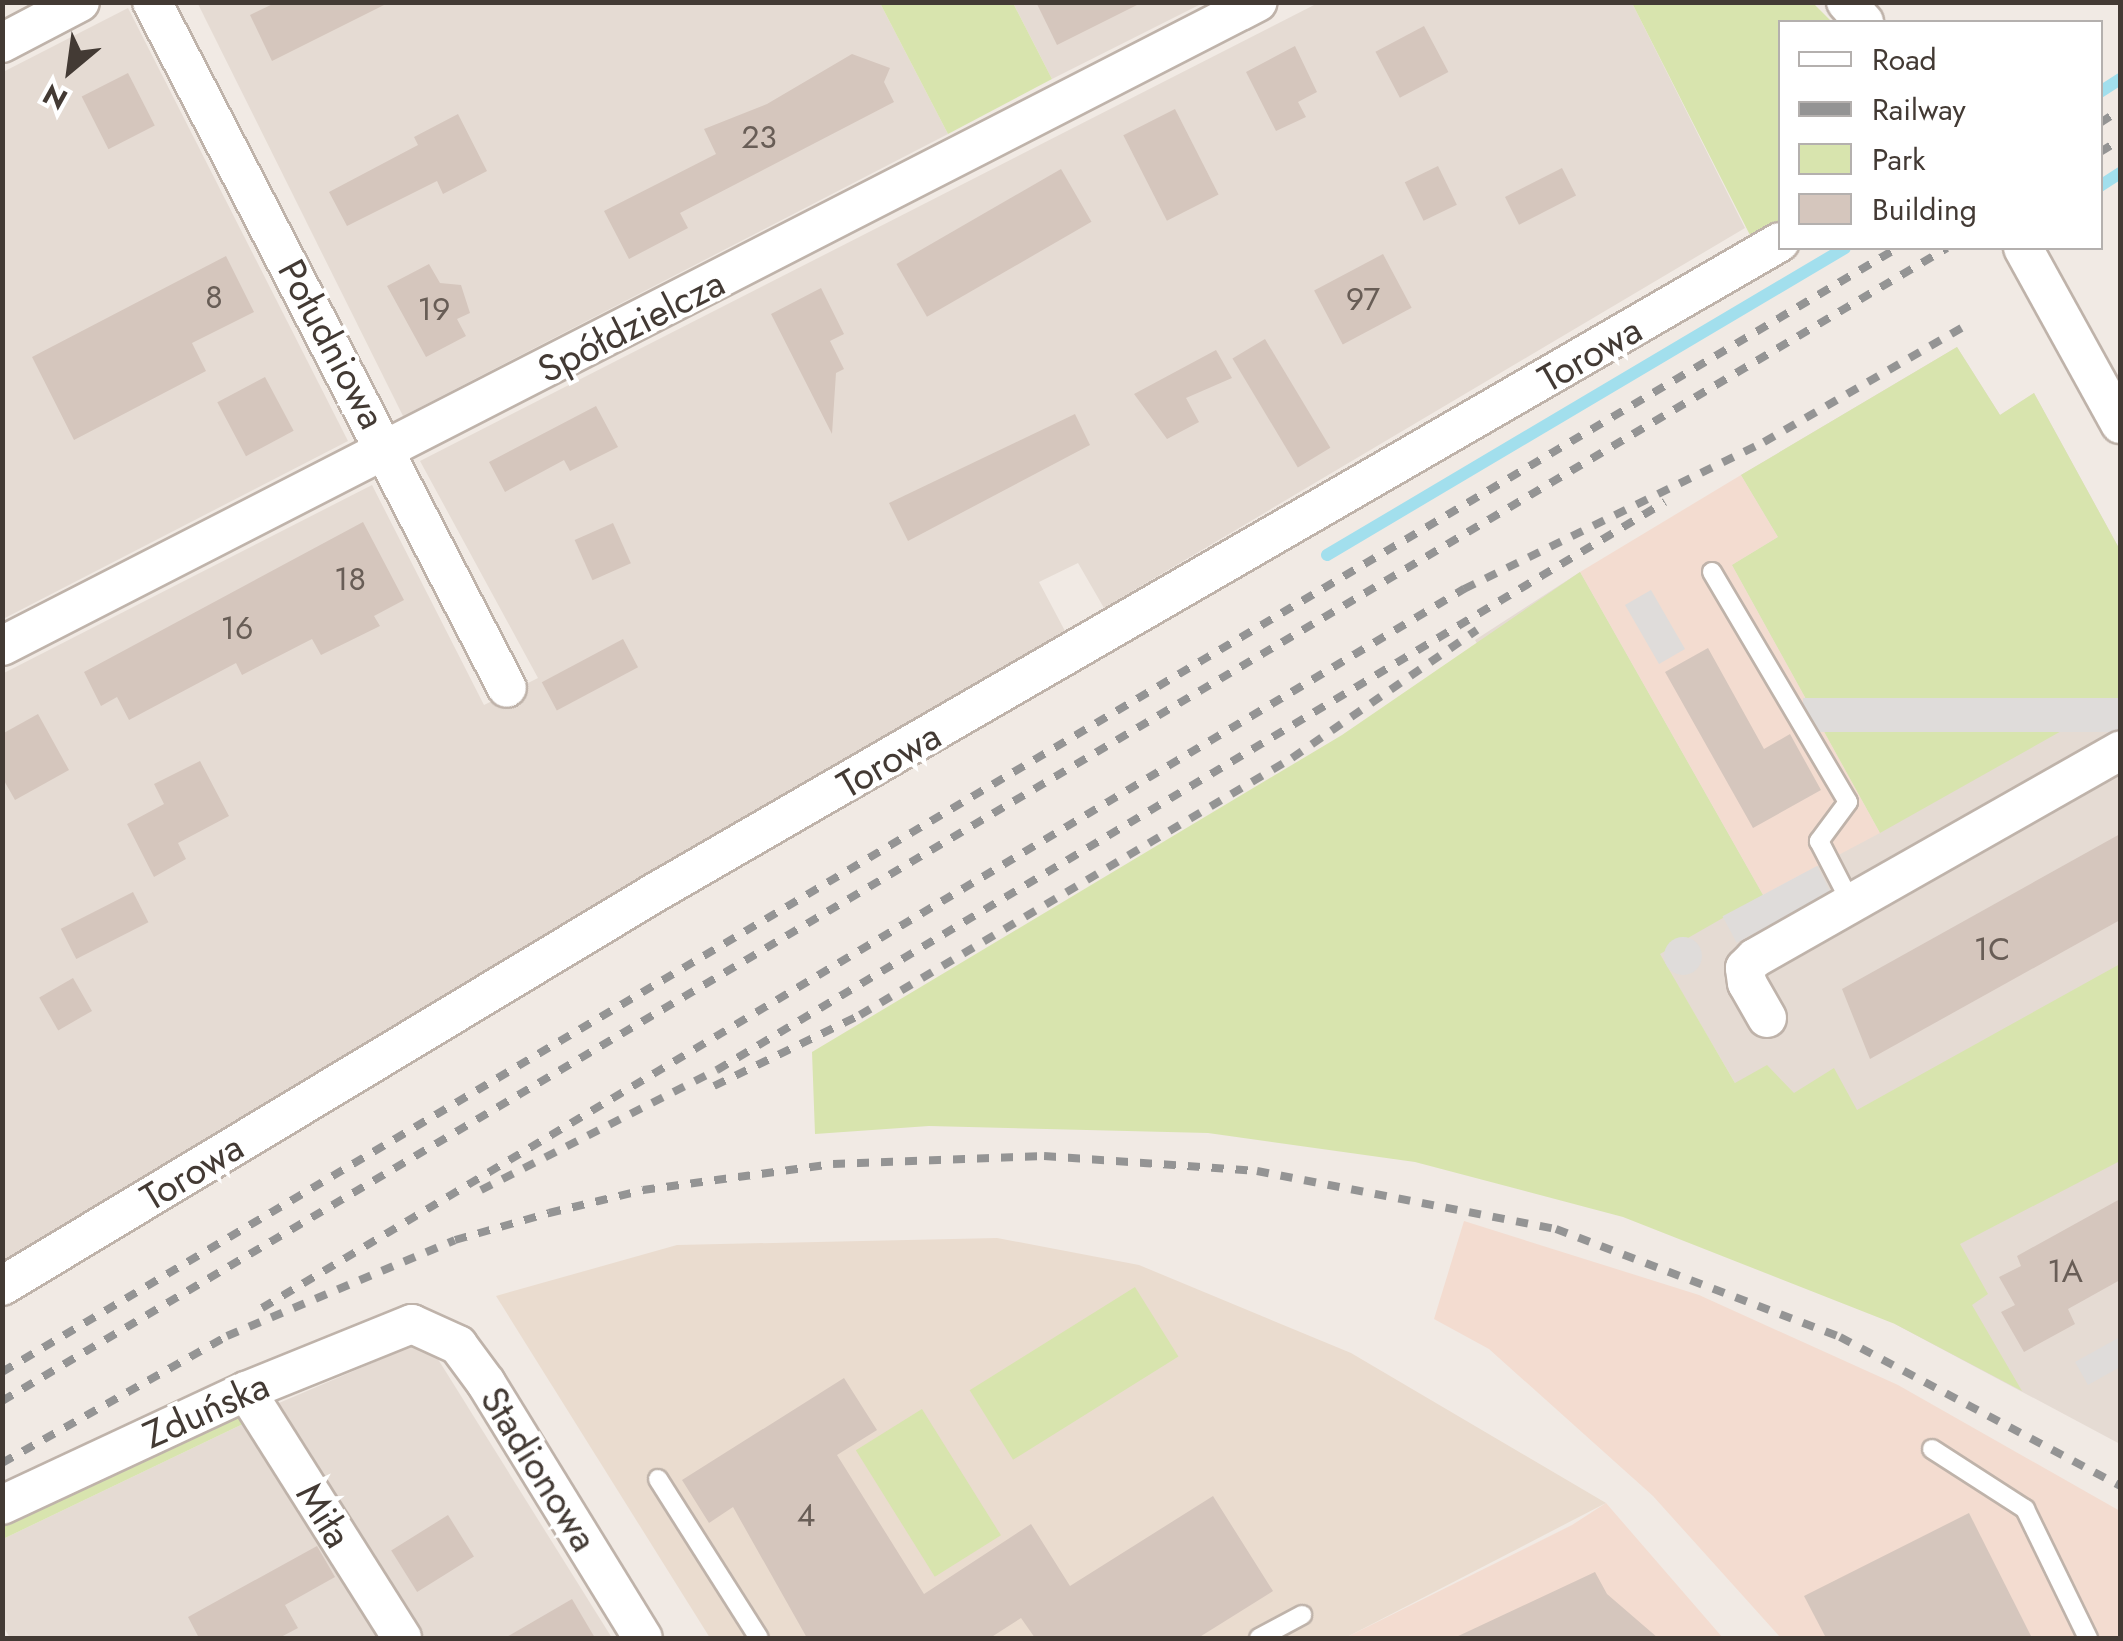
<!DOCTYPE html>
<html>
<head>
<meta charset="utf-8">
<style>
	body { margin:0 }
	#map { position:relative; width:2123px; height:1641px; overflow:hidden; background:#f1eae4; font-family:Jost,sans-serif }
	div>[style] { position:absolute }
	.residential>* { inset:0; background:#e5dbd3 }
	.commercial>* { inset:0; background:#f3dcd0 }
	.education>* { inset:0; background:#eadccf }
	.green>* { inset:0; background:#d8e4ae; transform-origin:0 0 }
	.parking>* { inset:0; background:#dfdcda; transform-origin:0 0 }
	.round { border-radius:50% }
	.stream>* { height:12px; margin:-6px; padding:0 6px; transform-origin:6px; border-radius:6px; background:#a2dfed }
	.building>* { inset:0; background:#d5c6bd; transform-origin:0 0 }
	.roads { filter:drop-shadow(2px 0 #bfb3aa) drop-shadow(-2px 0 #bfb3aa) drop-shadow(0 2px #bfb3aa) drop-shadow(0 -2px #bfb3aa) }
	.lane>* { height:18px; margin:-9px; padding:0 9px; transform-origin:9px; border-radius:9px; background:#fff }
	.street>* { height:38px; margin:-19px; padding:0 19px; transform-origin:19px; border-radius:19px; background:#fff }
	.rail>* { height:8px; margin-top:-4px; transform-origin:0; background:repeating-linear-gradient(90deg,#949494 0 12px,transparent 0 24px) }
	span { translate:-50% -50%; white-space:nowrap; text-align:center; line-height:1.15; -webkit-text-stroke:8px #fff; paint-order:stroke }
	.number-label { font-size:32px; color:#685d56 }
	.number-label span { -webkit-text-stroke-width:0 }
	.street-label { font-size:38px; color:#433a34 }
	.frame { position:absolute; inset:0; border:5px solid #433a34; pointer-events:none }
	.legend { position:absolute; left:1778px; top:20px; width:325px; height:230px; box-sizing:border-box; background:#fff; border:2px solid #b4b0ae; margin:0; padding:12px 18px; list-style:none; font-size:30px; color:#433a34 }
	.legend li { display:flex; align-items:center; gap:20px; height:50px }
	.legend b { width:50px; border:2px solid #b4b0ae }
	.north { position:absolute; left:20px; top:20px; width:100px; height:100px; -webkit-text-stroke:8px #fff; paint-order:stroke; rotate:209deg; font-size:28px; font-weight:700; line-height:40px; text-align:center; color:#433a34 }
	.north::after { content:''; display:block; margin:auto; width:35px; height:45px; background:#433a34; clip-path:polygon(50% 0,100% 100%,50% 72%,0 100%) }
</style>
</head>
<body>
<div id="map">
	<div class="residential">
		<i style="clip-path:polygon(197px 2px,880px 3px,948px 134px,403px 416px)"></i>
		<i style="clip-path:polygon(1013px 3px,1203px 3px,1052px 79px)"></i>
		<i style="clip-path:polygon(1318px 3px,1632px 3px,1745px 228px,1104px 608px,1078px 563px,1039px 582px,1065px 631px,3px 1262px,2px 674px,372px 485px,484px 705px,538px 678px,420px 461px)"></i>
		<i style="clip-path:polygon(128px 8px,348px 441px,3px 619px,3px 72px)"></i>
		<i style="clip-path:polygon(1957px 347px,2000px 415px,2034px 393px,2120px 550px,2120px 1444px,1895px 1324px,1735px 1083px,1475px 640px,1580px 572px,1763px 895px,1880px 832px,1732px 565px,1778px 537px,1741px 475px)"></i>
		<i style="clip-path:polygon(426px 1340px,612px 1638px,416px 1638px,272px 1406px)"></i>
		<i style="clip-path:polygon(247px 1422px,386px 1638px,10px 1638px,3px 1626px,3px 1539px)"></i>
	</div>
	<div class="commercial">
		<i style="clip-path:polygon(1741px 475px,1778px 537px,1732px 565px,1880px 833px,1763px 895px,1580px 572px)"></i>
		<i style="clip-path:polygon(1464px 1221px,1699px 1295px,1898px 1385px,2120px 1511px,2120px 1638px,1781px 1638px,1653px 1496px,1489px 1349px,1434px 1319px)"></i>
		<i style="clip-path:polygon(1606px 1503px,1723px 1638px,1345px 1638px,1572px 1525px)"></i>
	</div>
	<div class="education">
		<i style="clip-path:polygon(997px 1238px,1139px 1265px,1351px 1353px,1606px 1503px,1345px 1638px,710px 1638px,496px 1296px,677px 1245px)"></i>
	</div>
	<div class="green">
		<i style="clip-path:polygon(880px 3px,1013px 3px,1052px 79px,948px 134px)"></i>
		<i style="clip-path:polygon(1632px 3px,1813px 3px,1832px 22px,1780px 22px,1780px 227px,1752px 239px)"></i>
		<i style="clip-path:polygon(1957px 347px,2000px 415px,2034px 393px,2120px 550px,2120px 698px,1880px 833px,1732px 565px,1778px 537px,1741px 475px)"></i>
		<i style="clip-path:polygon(1580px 572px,1763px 895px,1660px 954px,1735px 1083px,1767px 1065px,1794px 1093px,1834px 1068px,1857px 1110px,2120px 964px,2120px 1161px,1960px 1244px,1988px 1294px,1972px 1305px,2022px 1391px,1895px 1324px,1623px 1217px,1415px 1162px,1208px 1133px,929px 1126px,815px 1134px,812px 1052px,1342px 735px)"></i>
		<i style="left:1135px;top:1287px;width:82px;height:195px;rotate:58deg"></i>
		<i style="left:922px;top:1409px;width:149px;height:78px;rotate:58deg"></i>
		<i style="clip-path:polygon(234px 1414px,247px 1422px,3px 1539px,3px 1519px)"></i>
	</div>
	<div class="parking">
		<i style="left:1651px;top:590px;width:68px;height:30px;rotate:60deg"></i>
		<i style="left:2120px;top:698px;width:34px;height:317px;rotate:90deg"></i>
		<i style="left:1817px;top:866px;width:30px;height:107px;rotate:62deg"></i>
		<i class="round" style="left:1664px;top:937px;width:38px;height:38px"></i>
		<i style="clip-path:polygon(2120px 1337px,2120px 1367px,2088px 1385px,2075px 1362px)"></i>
	</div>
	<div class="stream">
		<i style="left:2100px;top:92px;width:24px;rotate:-33deg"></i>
		<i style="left:2100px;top:186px;width:24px;rotate:-33deg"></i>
		<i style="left:1327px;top:555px;width:602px;rotate:-30.65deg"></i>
	</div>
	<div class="building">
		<i style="clip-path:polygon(277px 2px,390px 2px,272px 61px,250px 15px)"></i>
		<i style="clip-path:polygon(1036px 2px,1143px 2px,1057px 45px)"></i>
		<i style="left:1424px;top:26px;width:52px;height:55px;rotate:62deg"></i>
		<i style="clip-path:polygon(1295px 46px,1317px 92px,1298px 102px,1306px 117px,1276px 131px,1246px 72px)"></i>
		<i style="clip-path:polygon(852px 54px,890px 68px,884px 82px,894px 102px,680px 213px,688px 228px,629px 259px,604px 211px,716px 154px,704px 129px,767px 104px)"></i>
		<i style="left:128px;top:73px;width:59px;height:52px;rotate:63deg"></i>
		<i style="left:1175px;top:109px;width:96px;height:58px;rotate:63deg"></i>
		<i style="clip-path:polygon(458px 114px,487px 171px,443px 194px,437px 181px,347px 226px,329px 192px,418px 145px,414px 137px)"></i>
		<i style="left:1438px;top:166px;width:43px;height:37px;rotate:64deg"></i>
		<i style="left:1562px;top:168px;width:31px;height:64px;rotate:63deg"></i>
		<i style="left:1061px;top:169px;width:61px;height:190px;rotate:60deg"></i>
		<i style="left:1383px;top:254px;width:61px;height:78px;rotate:62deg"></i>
		<i style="clip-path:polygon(226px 256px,254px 312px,192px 343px,206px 371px,74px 440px,32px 357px)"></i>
		<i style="clip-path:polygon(429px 264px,440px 283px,461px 285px,470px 313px,457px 319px,466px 336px,426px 357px,387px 286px)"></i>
		<i style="clip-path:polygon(821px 288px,844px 334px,830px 341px,844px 369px,836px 373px,832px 434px,771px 314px)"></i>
		<i style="left:1265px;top:339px;width:127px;height:38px;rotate:59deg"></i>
		<i style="clip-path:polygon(1216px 350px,1232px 378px,1186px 398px,1199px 422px,1167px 439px,1134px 394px)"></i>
		<i style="left:265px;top:377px;width:61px;height:54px;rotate:62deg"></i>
		<i style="clip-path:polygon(596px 406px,618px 447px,570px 471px,564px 460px,505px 492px,489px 462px)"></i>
		<i style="clip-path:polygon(1075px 414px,1090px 445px,908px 541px,889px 503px)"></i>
		<i style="clip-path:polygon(363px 522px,404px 600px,374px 616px,380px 626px,321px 655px,312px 639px,242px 675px,236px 663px,129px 720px,117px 697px,101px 706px,84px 672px)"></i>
		<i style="left:613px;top:523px;width:44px;height:42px;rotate:66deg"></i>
		<i style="left:623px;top:639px;width:32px;height:92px;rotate:62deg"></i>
		<i style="clip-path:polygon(1708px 648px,1764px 749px,1790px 734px,1821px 790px,1753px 828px,1665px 672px)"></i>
		<i style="clip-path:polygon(38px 714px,69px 770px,15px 800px,2px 777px,2px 734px)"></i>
		<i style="clip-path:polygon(200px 761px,229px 816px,178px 843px,186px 859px,154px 877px,127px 824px,164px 804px,154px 784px)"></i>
		<i style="clip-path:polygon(2120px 834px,2120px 920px,1870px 1059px,1842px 989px)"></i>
		<i style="left:133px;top:892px;width:34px;height:81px;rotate:63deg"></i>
		<i style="left:73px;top:978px;width:38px;height:39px;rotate:60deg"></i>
		<i style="clip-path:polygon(2120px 1199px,2120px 1280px,2068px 1309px,2075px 1324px,2024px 1352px,2001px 1312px,2015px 1305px,1999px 1277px,2021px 1266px,2017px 1256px)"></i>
		<i style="clip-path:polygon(844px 1378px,877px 1430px,837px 1455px,924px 1594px,1031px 1524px,1070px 1586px,1213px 1496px,1273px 1591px,1198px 1638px,1035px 1638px,1021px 1618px,990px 1638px,807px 1638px,733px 1507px,709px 1523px,682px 1480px)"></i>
		<i style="clip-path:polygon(1969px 1513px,2032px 1638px,1826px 1638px,1804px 1596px)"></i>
		<i style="left:448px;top:1515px;width:49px;height:67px;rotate:58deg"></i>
		<i style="clip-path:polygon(317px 1546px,335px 1577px,285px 1605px,298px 1628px,279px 1638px,199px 1638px,188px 1617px)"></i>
		<i style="clip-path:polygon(1595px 1572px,1607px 1594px,1658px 1638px,1454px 1638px)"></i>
		<i style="clip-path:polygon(572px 1599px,595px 1638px,505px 1638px)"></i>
	</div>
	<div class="roads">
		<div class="lane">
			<i style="left:1712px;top:572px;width:267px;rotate:59.4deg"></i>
			<i style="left:1848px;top:802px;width:49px;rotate:126.6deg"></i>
			<i style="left:1819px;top:841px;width:68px;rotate:62.7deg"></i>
			<i style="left:1932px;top:1449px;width:111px;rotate:32.8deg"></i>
			<i style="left:2025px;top:1509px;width:144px;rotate:64deg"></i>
			<i style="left:658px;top:1479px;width:188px;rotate:57.6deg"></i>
			<i style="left:1259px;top:1638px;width:49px;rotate:-28.1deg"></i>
		</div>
		<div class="street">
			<i style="left:152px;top:2px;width:772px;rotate:62.64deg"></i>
			<i style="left:1846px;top:2px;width:27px;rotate:48deg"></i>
			<i style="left:2px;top:43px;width:88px;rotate:-27.7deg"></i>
			<i style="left:2023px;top:248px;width:201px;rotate:61.1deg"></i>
			<i style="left:2px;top:646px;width:1411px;rotate:-27.15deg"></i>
			<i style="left:1767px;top:1018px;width:40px;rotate:-119.7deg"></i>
			<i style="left:1747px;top:983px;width:15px;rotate:-98deg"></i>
			<i style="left:1745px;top:968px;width:14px;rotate:-45deg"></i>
			<i style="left:1755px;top:958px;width:420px;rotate:-29.6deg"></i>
			<i style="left:2px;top:1286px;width:764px;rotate:-31.07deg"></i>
			<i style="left:656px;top:892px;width:1298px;rotate:-30.04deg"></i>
			<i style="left:246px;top:1391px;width:292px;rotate:57.7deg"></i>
			<i style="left:2px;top:1505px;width:269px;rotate:-25deg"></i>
			<i style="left:246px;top:1391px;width:179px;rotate:-22deg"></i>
			<i style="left:412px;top:1324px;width:51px;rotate:24.5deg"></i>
			<i style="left:458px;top:1345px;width:47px;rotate:53.6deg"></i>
			<i style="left:486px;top:1383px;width:299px;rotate:58.4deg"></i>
		</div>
	</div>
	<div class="rail">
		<i style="left:2100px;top:123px;width:24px;rotate:-33deg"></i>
		<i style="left:2100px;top:152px;width:23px;rotate:-31deg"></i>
		<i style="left:714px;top:1086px;width:162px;rotate:-25.9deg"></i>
		<i style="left:860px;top:1015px;width:503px;rotate:-30.75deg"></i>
		<i style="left:1292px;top:758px;width:225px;rotate:-34.7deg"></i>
		<i style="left:481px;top:1190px;width:265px;rotate:-27deg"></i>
		<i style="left:717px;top:1070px;width:1105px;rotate:-30.93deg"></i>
		<i style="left:262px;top:1308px;width:1401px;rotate:-30.89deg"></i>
		<i style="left:1464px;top:589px;width:334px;rotate:-26.1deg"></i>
		<i style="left:1764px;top:442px;width:240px;rotate:-30deg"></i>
		<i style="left:2px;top:1372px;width:2203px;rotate:-30.67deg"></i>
		<i style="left:2px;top:1401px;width:2261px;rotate:-30.66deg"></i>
		<i style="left:2px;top:1463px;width:258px;rotate:-29.4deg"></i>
		<i style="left:227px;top:1336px;width:247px;rotate:-22.8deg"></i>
		<i style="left:455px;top:1240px;width:98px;rotate:-16deg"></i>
		<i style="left:549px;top:1213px;width:97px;rotate:-13.7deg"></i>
		<i style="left:643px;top:1190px;width:192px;rotate:-7.8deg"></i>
		<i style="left:833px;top:1164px;width:211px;rotate:-2.2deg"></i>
		<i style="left:1044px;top:1156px;width:214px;rotate:4deg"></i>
		<i style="left:1257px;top:1171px;width:305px;rotate:11deg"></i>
		<i style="left:1556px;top:1229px;width:304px;rotate:20.8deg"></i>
		<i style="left:1840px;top:1337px;width:317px;rotate:28deg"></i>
	</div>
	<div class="number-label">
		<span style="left:759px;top:137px">23</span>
		<span style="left:214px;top:297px">8</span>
		<span style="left:1363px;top:299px">97</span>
		<span style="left:434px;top:309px">19</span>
		<span style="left:350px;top:579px">18</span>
		<span style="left:237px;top:628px">16</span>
		<span style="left:1992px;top:949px">1C</span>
		<span style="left:2065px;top:1271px">1A</span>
		<span style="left:806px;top:1515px">4</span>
	</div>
	<div class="street-label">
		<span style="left:631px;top:326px;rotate:-27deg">Spółdzielcza</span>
		<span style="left:332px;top:344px;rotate:62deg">Południowa</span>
		<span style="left:1590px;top:354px;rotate:-30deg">Torowa</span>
		<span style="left:889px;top:760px;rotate:-30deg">Torowa</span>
		<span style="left:192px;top:1172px;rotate:-31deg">Torowa</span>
		<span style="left:206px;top:1410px;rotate:-24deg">Zduńska</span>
		<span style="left:539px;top:1469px;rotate:58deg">Stadionowa</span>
		<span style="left:324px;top:1515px;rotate:58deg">Miła</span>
	</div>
	<div class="frame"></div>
	<ul class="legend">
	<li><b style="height:12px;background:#fff"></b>Road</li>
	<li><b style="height:12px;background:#949494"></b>Railway</li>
	<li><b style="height:28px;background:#d8e4ae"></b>Park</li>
	<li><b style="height:28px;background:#d5c6bd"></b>Building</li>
	</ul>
	<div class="north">N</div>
</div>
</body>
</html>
